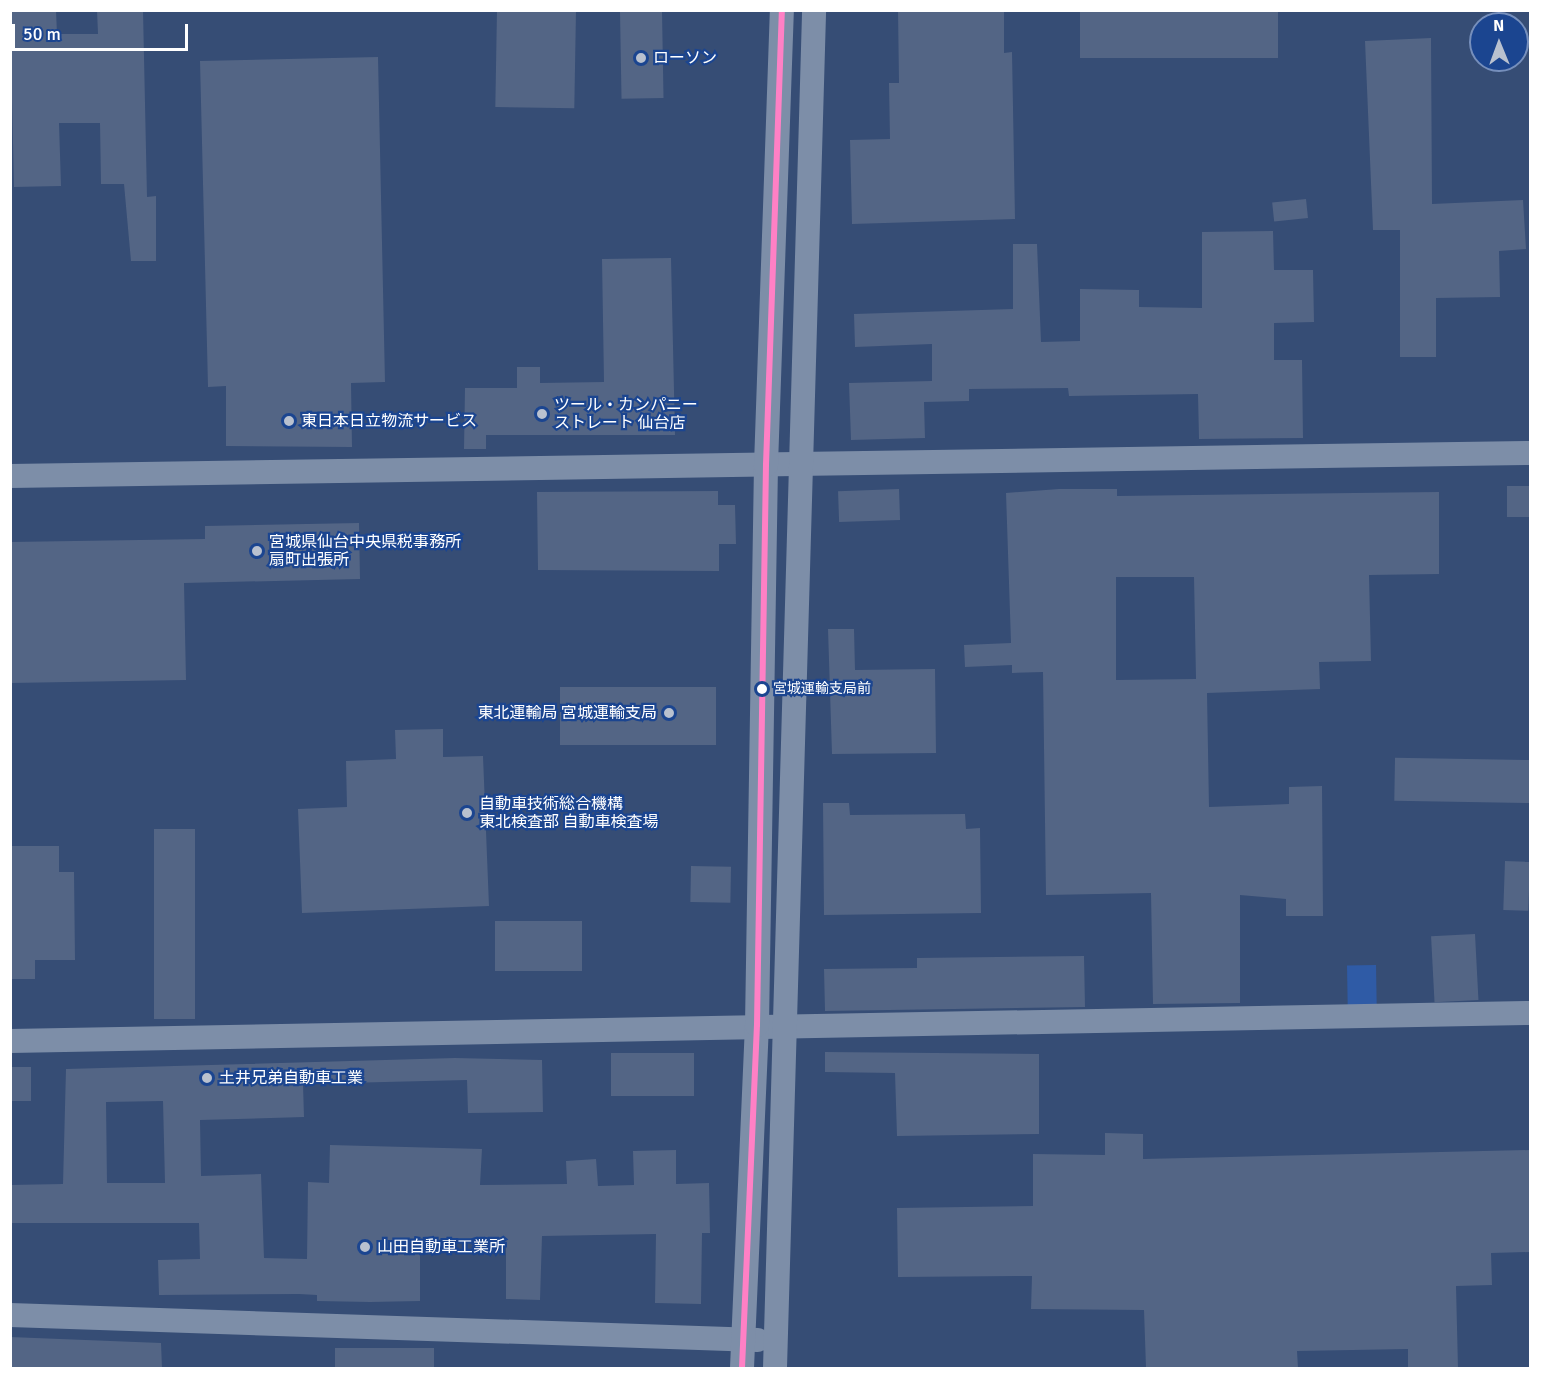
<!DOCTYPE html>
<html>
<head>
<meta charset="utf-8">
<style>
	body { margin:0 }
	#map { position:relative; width:1541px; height:1379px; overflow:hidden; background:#364d75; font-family:Signika,"Noto Sans JP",sans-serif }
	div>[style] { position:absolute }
	.green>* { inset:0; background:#2f5ba6; transform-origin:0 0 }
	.building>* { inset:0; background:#536585; transform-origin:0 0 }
	.minor>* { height:24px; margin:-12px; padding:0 12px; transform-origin:12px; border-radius:12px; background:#7d8ea8 }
	.bus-1>* { height:6px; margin:-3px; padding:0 3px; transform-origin:3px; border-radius:3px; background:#ff80c5 }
	.dots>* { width:16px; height:16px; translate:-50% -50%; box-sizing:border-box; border:3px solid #1b4590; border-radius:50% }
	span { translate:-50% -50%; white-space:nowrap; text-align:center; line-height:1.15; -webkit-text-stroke:4.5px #1b4590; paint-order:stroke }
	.bus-label { font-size:14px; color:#fff }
	.left { translate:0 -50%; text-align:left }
	.poi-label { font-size:16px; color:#fff }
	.right { translate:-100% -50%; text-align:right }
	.frame { position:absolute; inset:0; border:12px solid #fff; pointer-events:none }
	.north { position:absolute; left:1469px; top:12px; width:60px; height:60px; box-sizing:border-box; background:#1b4590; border:2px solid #768fbc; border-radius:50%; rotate:359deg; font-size:16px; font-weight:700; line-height:24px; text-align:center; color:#fff }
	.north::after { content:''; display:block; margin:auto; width:21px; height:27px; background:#b9c1cf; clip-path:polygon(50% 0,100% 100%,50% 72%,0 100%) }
	.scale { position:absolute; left:12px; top:24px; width:176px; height:27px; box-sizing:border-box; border:3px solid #fff; border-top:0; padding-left:8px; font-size:18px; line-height:21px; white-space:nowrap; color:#fff; -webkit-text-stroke:4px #1b4590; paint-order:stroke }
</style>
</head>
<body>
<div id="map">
	<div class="green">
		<i style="left:1376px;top:965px;width:41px;height:29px;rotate:89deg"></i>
	</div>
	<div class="building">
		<i style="clip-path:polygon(10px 10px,56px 10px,57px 34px,98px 34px,97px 10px,143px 10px,147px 197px,156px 196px,156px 261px,131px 261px,124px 184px,101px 184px,100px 123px,59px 123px,61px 186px,14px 187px)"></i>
		<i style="left:497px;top:10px;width:79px;height:97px;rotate:1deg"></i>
		<i style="clip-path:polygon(898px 10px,1004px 10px,1004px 53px,1012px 52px,1015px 219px,852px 224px,850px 140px,890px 139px,889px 83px,899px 83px)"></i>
		<i style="left:1080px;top:10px;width:198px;height:48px"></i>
		<i style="left:662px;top:11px;width:87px;height:42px;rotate:89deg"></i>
		<i style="clip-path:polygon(1431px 38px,1432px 204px,1523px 200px,1526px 249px,1499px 251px,1500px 297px,1436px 298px,1436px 357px,1400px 357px,1400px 230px,1373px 230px,1365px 41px)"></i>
		<i style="clip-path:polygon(378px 57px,385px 382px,351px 383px,352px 447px,226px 446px,226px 386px,208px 387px,200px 61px)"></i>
		<i style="left:1306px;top:199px;width:19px;height:34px;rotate:84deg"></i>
		<i style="clip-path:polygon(1273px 231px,1274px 270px,1313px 270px,1314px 322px,1274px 323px,1274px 360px,1302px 360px,1303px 438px,1199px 439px,1198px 394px,1069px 396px,1068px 388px,969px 389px,969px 401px,924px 402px,925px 438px,851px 440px,849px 383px,932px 381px,932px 344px,855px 347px,854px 314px,1013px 309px,1013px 244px,1037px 244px,1041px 342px,1080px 341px,1080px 289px,1139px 290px,1139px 307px,1202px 308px,1202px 232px)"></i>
		<i style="clip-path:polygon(671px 258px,675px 435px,486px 435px,486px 449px,464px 449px,465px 388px,517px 388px,517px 367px,540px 367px,540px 383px,604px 382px,602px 259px)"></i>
		<i style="left:1507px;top:486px;width:23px;height:31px"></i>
		<i style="left:899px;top:489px;width:31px;height:61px;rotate:88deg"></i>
		<i style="clip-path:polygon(evenodd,1059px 489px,1117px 489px,1117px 496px,1439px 492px,1439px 574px,1369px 575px,1371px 661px,1319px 662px,1320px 689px,1207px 693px,1209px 807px,1289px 804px,1289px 787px,1322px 786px,1323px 916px,1286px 916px,1286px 899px,1240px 895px,1240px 1003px,1153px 1004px,1151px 893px,1046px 895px,1043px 672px,1012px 673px,1012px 665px,965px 667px,964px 645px,1011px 643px,1006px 493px,1059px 489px,1116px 577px,1194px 577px,1196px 679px,1116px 680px,1116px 577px)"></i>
		<i style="clip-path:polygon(718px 491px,718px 505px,735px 505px,736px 544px,719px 544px,719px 571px,538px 570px,537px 492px)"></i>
		<i style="clip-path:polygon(359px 523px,360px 579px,184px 583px,186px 680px,10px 683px,10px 542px,205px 539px,205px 526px)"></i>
		<i style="clip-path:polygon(828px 629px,854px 629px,855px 670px,935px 669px,936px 753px,832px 754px)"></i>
		<i style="left:716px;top:687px;width:58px;height:156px;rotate:90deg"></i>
		<i style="clip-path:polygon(443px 729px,443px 757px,483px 756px,489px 906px,302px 913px,298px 809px,347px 807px,346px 761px,396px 759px,395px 730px)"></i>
		<i style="left:1530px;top:760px;width:43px;height:135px;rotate:91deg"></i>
		<i style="clip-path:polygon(823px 803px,849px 803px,850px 815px,965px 814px,966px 829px,980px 828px,981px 913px,824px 915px)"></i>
		<i style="left:154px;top:829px;width:41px;height:190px"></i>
		<i style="clip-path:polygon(10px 846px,59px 846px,59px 872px,74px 872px,75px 960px,35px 960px,35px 979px,10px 979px)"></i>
		<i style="left:1505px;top:861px;width:25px;height:49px;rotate:2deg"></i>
		<i style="left:691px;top:866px;width:40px;height:36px;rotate:1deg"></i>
		<i style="left:495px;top:921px;width:87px;height:50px"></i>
		<i style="left:1475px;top:934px;width:66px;height:44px;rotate:87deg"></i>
		<i style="clip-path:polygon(1084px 956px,1085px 1007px,825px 1011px,824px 969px,917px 968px,917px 958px)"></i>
		<i style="clip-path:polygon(825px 1052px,1039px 1054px,1039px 1134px,897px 1136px,895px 1073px,825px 1072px)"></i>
		<i style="left:611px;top:1053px;width:83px;height:43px"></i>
		<i style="clip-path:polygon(evenodd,455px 1058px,542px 1060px,543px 1112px,468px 1113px,467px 1080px,303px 1084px,304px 1117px,200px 1120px,201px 1176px,261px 1174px,264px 1258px,307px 1259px,308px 1182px,329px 1183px,330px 1145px,482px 1149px,480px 1185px,567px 1184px,566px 1161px,596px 1159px,598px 1186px,634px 1185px,633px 1151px,676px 1150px,676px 1184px,709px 1183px,710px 1233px,702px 1233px,701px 1304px,655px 1303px,656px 1234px,542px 1236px,540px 1300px,506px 1299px,506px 1244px,420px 1243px,420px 1301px,370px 1302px,317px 1301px,317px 1295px,299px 1294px,159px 1295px,158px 1260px,200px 1259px,199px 1223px,10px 1223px,10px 1185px,63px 1184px,66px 1069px,455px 1058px,163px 1101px,165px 1183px,107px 1183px,106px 1102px,163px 1101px)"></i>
		<i style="left:10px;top:1067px;width:21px;height:34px"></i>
		<i style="clip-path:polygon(1105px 1133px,1143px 1134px,1143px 1159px,1530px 1150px,1530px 1252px,1491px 1253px,1492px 1285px,1456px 1286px,1458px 1368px,1408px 1368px,1408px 1349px,1297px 1351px,1298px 1368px,1146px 1368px,1144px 1310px,1031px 1309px,1032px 1276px,898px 1277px,897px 1208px,1033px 1206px,1033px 1154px,1105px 1155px)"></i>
		<i style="clip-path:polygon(10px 1337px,161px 1343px,162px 1368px,10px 1368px)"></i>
		<i style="left:335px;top:1348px;width:99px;height:20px"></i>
	</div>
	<div class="minor">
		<i style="left:10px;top:476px;width:1520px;rotate:-0.87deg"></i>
		<i style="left:10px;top:1041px;width:1520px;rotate:-1.06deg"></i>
		<i style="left:10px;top:1315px;width:748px;rotate:1.91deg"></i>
		<i style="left:742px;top:1368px;width:343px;rotate:-87.5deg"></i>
		<i style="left:757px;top:1025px;width:560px;rotate:-89.08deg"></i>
		<i style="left:766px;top:465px;width:455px;rotate:-88deg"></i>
		<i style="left:775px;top:1368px;width:1359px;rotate:-88.35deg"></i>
	</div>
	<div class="bus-1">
		<i style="left:742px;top:1368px;width:343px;rotate:-87.5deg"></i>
		<i style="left:757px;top:1025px;width:560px;rotate:-89.08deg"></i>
		<i style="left:766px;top:465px;width:455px;rotate:-88deg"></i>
	</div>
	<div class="dots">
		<i style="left:641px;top:58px;background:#b9c1cf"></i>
		<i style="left:542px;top:414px;background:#b9c1cf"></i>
		<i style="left:289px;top:421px;background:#b9c1cf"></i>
		<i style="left:257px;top:551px;background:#b9c1cf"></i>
		<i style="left:762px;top:689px;background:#fff"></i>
		<i style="left:669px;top:713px;background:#b9c1cf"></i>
		<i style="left:467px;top:813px;background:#b9c1cf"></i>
		<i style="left:207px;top:1078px;background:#b9c1cf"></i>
		<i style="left:365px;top:1247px;background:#b9c1cf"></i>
	</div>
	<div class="bus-label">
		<span class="left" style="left:773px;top:689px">宮城運輸支局前</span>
	</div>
	<div class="poi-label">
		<span class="left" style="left:653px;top:58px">ローソン</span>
		<span class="left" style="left:554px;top:414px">ツール・カンパニー<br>ストレート 仙台店</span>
		<span class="left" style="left:301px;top:421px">東日本日立物流サービス</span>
		<span class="left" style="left:269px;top:551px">宮城県仙台中央県税事務所<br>扇町出張所</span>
		<span class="right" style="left:657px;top:713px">東北運輸局 宮城運輸支局</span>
		<span class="left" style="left:479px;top:813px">自動車技術総合機構<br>東北検査部 自動車検査場</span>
		<span class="left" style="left:219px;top:1078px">土井兄弟自動車工業</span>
		<span class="left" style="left:377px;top:1247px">山田自動車工業所</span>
	</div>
	<div class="frame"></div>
	<div class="north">N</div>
	<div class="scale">50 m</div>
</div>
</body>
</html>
